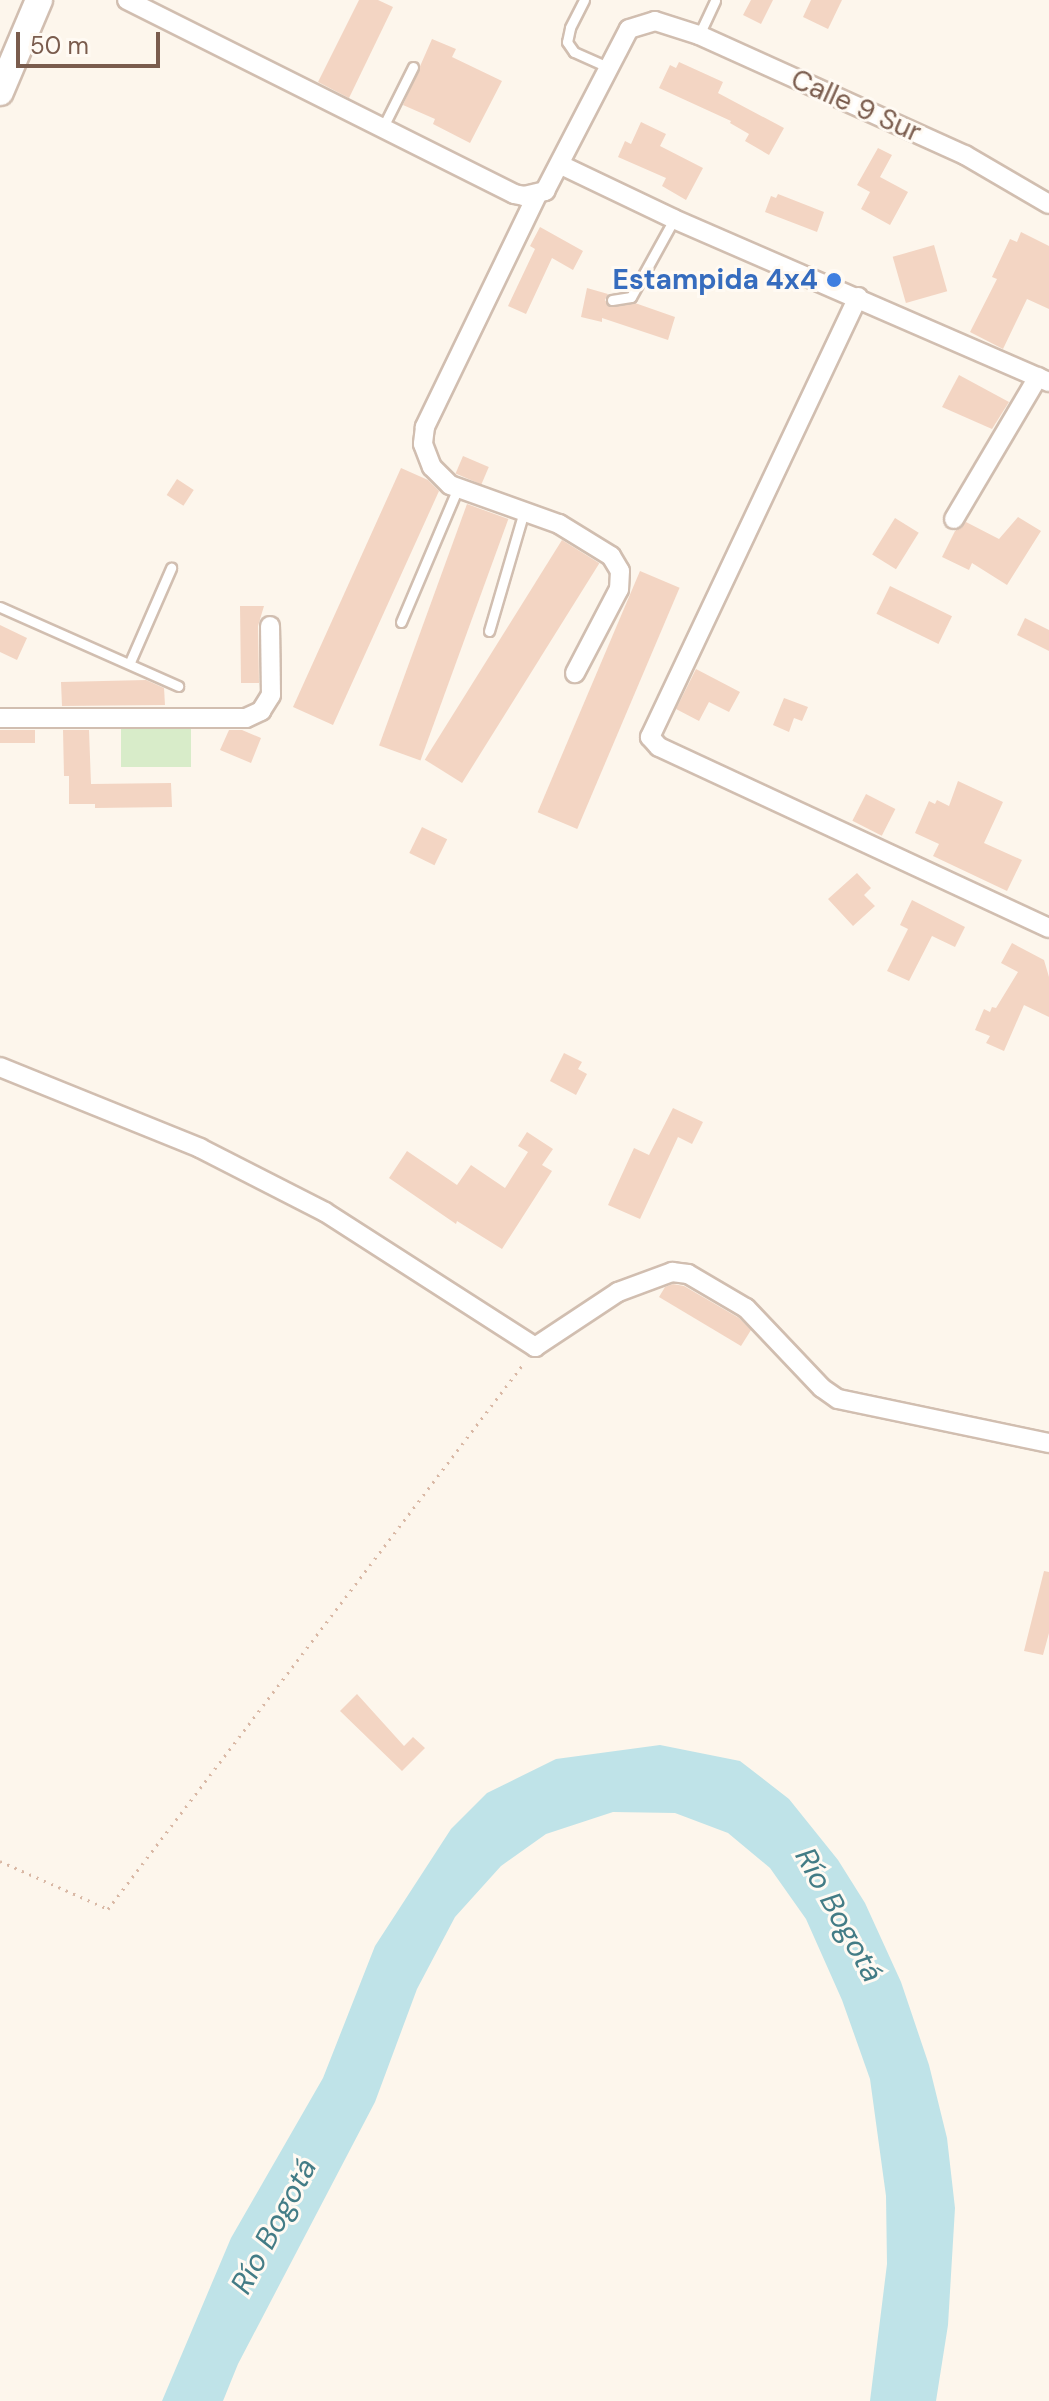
<!DOCTYPE html>
<html>
<head>
<meta charset="utf-8">
<style>
	body { margin:0 }
	#map { position:relative; width:1049px; height:2401px; overflow:hidden; background:#fdf6ec; font-family:"DM Sans",sans-serif }
	div>[style] { position:absolute }
	.green>* { inset:0; background:#d8ecc9; transform-origin:0 0 }
	.water>* { inset:0; background:#bfe3e8 }
	.building>* { inset:0; background:#f3d5c3; transform-origin:0 0 }
	.path>* { height:3px; margin-top:-1.5px; transform-origin:0; background:repeating-linear-gradient(90deg,#d9b8a5 0 2px,transparent 0 8px) }
	.roads { filter:drop-shadow(2px 0 #d1beb0) drop-shadow(-2px 0 #d1beb0) drop-shadow(0 2px #d1beb0) drop-shadow(0 -2px #d1beb0) }
	.lane>* { height:9px; margin:-4.5px; padding:0 4.5px; transform-origin:4.5px; border-radius:4.5px; background:#fff }
	.street>* { height:18px; margin:-9px; padding:0 9px; transform-origin:9px; border-radius:9px; background:#fff }
	.secondary>* { height:26px; margin:-13px; padding:0 13px; transform-origin:13px; border-radius:13px; background:#fff }
	.dots>* { width:22px; height:22px; translate:-50% -50%; box-sizing:border-box; border:4px solid #fffaf3; border-radius:50% }
	span { translate:-50% -50%; white-space:nowrap; text-align:center; line-height:1.15; -webkit-text-stroke:6px #fffaf3; paint-order:stroke }
	.street-label { font-size:28px; color:#7a5c4d }
	.shop-label { font-size:28px; color:#366cbe; font-weight:700 }
	.right { translate:-100% -50%; text-align:right }
	.water-label { font-size:30px; color:#437c86; font-style:italic }
	.scale { position:absolute; left:16px; top:32px; width:144px; height:36px; box-sizing:border-box; border:4px solid #7a5c4d; border-top:0; padding-left:10px; font-size:24px; line-height:28px; white-space:nowrap; color:#7a5c4d; -webkit-text-stroke:6px #fffaf3; paint-order:stroke }
</style>
</head>
<body>
<div id="map">
	<div class="green">
		<i style="left:121px;top:724px;width:70px;height:43px"></i>
	</div>
	<div class="water">
		<i style="clip-path:polygon(660px 1745px,740px 1761px,789px 1799px,838px 1860px,865px 1903px,901px 1982px,929px 2065px,947px 2138px,955px 2208px,948px 2325px,936px 2401px,870px 2401px,887px 2264px,886px 2196px,870px 2079px,842px 2000px,806px 1919px,770px 1868px,728px 1833px,675px 1813px,613px 1812px,546px 1834px,501px 1866px,455px 1917px,417px 1989px,375px 2102px,238px 2364px,223px 2401px,162px 2401px,231px 2238px,323px 2078px,375px 1946px,451px 1829px,487px 1793px,556px 1759px)"></i>
	</div>
	<div class="building">
		<i style="clip-path:polygon(359px 0,378px 0,393px 7px,349px 98px,318px 82px)"></i>
		<i style="clip-path:polygon(751px 0,773px 0,761px 24px,743px 15px)"></i>
		<i style="clip-path:polygon(811px 0,842px 0,828px 29px,803px 17px)"></i>
		<i style="clip-path:polygon(432px 39px,456px 49px,452px 57px,502px 81px,470px 143px,433px 124px,435px 119px,403px 105px)"></i>
		<i style="clip-path:polygon(679px 62px,723px 82px,718px 93px,784px 128px,769px 155px,745px 141px,749px 134px,730px 123px,731px 121px,659px 88px,670px 65px,676px 68px)"></i>
		<i style="clip-path:polygon(641px 122px,666px 134px,660px 146px,703px 168px,686px 200px,662px 186px,666px 178px,618px 157px,625px 141px,631px 144px)"></i>
		<i style="clip-path:polygon(878px 148px,892px 155px,880px 177px,908px 192px,890px 225px,861px 209px,870px 192px,857px 185px)"></i>
		<i style="clip-path:polygon(778px 194px,824px 212px,817px 232px,765px 212px,771px 196px,776px 198px)"></i>
		<i style="clip-path:polygon(540px 227px,583px 251px,573px 270px,552px 258px,526px 314px,508px 306px,535px 249px,530px 246px)"></i>
		<i style="clip-path:polygon(1021px 232px,1049px 246px,1049px 309px,1027px 299px,1003px 349px,970px 332px,997px 279px,992px 277px,1010px 239px,1017px 242px)"></i>
		<i style="left:934px;top:245px;width:48px;height:43px;rotate:74deg"></i>
		<i style="clip-path:polygon(587px 288px,608px 294px,605px 300px,610px 307px,635px 303px,675px 317px,668px 340px,602px 318px,602px 322px,581px 317px)"></i>
		<i style="clip-path:polygon(959px 375px,1009px 402px,992px 429px,942px 407px)"></i>
		<i style="left:463px;top:456px;width:28px;height:19px;rotate:23deg"></i>
		<i style="clip-path:polygon(401px 468px,428px 480px,439px 491px,333px 725px,293px 707px)"></i>
		<i style="left:177px;top:479px;width:20px;height:19px;rotate:33deg"></i>
		<i style="left:467px;top:504px;width:44px;height:257px;rotate:20deg"></i>
		<i style="clip-path:polygon(1018px 517px,1041px 531px,1007px 585px,972px 563px,969px 570px,942px 557px,955px 531px,966px 522px,999px 539px)"></i>
		<i style="left:895px;top:518px;width:28px;height:43px;rotate:32deg"></i>
		<i style="left:562px;top:540px;width:44px;height:259px;rotate:32deg"></i>
		<i style="left:640px;top:571px;width:43px;height:262px;rotate:23deg"></i>
		<i style="left:890px;top:586px;width:69px;height:31px;rotate:26deg"></i>
		<i style="clip-path:polygon(240px 606px,264px 606px,258px 626px,259px 683px,241px 683px)"></i>
		<i style="clip-path:polygon(1025px 618px,1049px 630px,1049px 651px,1017px 635px)"></i>
		<i style="clip-path:polygon(0 625px,27px 638px,17px 660px,0 652px)"></i>
		<i style="clip-path:polygon(696px 669px,740px 692px,729px 712px,709px 702px,699px 721px,676px 709px)"></i>
		<i style="clip-path:polygon(146px 680px,164px 688px,165px 705px,62px 706px,61px 682px)"></i>
		<i style="clip-path:polygon(784px 698px,808px 707px,802px 721px,794px 718px,789px 732px,773px 725px)"></i>
		<i style="left:0;top:730px;width:35px;height:13px"></i>
		<i style="clip-path:polygon(63px 730px,89px 730px,91px 784px,171px 783px,172px 807px,95px 808px,95px 804px,69px 804px,69px 776px,64px 776px)"></i>
		<i style="clip-path:polygon(229px 730px,242px 730px,261px 738px,251px 763px,220px 750px)"></i>
		<i style="clip-path:polygon(958px 781px,1003px 802px,984px 843px,1022px 860px,1007px 891px,933px 856px,939px 844px,915px 833px,929px 801px,935px 804px,937px 800px,949px 806px)"></i>
		<i style="left:866px;top:794px;width:33px;height:30px;rotate:27deg"></i>
		<i style="left:422px;top:827px;width:28px;height:29px;rotate:26deg"></i>
		<i style="clip-path:polygon(857px 873px,871px 888px,864px 895px,875px 906px,853px 926px,828px 899px)"></i>
		<i style="clip-path:polygon(912px 900px,965px 927px,955px 947px,932px 936px,909px 981px,887px 971px,908px 929px,900px 925px)"></i>
		<i style="clip-path:polygon(1012px 943px,1044px 960px,1049px 977px,1049px 1017px,1024px 1005px,1004px 1051px,986px 1043px,990px 1036px,975px 1030px,984px 1009px,990px 1012px,992px 1007px,996px 1008px,1018px 972px,1001px 963px)"></i>
		<i style="clip-path:polygon(564px 1053px,582px 1062px,578px 1069px,587px 1074px,576px 1095px,550px 1081px)"></i>
		<i style="clip-path:polygon(673px 1108px,703px 1122px,692px 1144px,678px 1137px,640px 1219px,608px 1205px,634px 1148px,649px 1155px)"></i>
		<i style="clip-path:polygon(527px 1132px,553px 1149px,542px 1165px,552px 1171px,502px 1249px,457px 1221px,456px 1224px,389px 1178px,407px 1151px,457px 1185px,471px 1165px,505px 1188px,528px 1152px,518px 1146px)"></i>
		<i style="clip-path:polygon(673px 1284px,684px 1286px,739px 1318px,751px 1330px,741px 1346px,659px 1297px,665px 1287px)"></i>
		<i style="clip-path:polygon(1044px 1571px,1049px 1572px,1049px 1633px,1043px 1655px,1024px 1651px)"></i>
		<i style="clip-path:polygon(357px 1694px,404px 1746px,413px 1737px,425px 1748px,402px 1771px,340px 1711px)"></i>
	</div>
	<div class="path">
		<i style="left:0;top:1861px;width:118px;rotate:24deg"></i>
		<i style="left:108px;top:1909px;width:686px;rotate:-52.7deg"></i>
	</div>
	<div class="roads">
		<div class="lane">
			<i style="left:584px;top:0;width:31px;rotate:117deg"></i>
			<i style="left:570px;top:28px;width:14px;rotate:102deg"></i>
			<i style="left:567px;top:42px;width:12px;rotate:55deg"></i>
			<i style="left:574px;top:52px;width:36px;rotate:24deg"></i>
			<i style="left:699px;top:35px;width:38px;rotate:-65deg"></i>
			<i style="left:383px;top:127px;width:67px;rotate:-63.4deg"></i>
			<i style="left:612px;top:300px;width:19px;rotate:-9deg"></i>
			<i style="left:631px;top:297px;width:89px;rotate:-61.1deg"></i>
			<i style="left:0;top:607px;width:195px;rotate:23.9deg"></i>
			<i style="left:401px;top:622px;width:146px;rotate:-67deg"></i>
			<i style="left:489px;top:631px;width:125px;rotate:-73.7deg"></i>
			<i style="left:130px;top:662px;width:103px;rotate:-66.4deg"></i>
		</div>
		<div class="street">
			<i style="left:127px;top:0;width:433px;rotate:26.6deg"></i>
			<i style="left:514px;top:194px;width:10px;rotate:11deg"></i>
			<i style="left:524px;top:196px;width:22px;rotate:-13deg"></i>
			<i style="left:545px;top:191px;width:182px;rotate:-62.6deg"></i>
			<i style="left:629px;top:29px;width:27px;rotate:-17deg"></i>
			<i style="left:655px;top:21px;width:46px;rotate:17.7deg"></i>
			<i style="left:699px;top:35px;width:292px;rotate:24.3deg"></i>
			<i style="left:965px;top:155px;width:97px;rotate:30.3deg"></i>
			<i style="left:561px;top:165px;width:125px;rotate:25.5deg"></i>
			<i style="left:674px;top:219px;width:409px;rotate:23.5deg"></i>
			<i style="left:537px;top:195px;width:258px;rotate:115.8deg"></i>
			<i style="left:425px;top:427px;width:17px;rotate:97deg"></i>
			<i style="left:423px;top:444px;width:25px;rotate:69deg"></i>
			<i style="left:432px;top:467px;width:25px;rotate:45deg"></i>
			<i style="left:450px;top:485px;width:116px;rotate:19.7deg"></i>
			<i style="left:559px;top:524px;width:61px;rotate:31.6deg"></i>
			<i style="left:611px;top:556px;width:17px;rotate:59deg"></i>
			<i style="left:620px;top:571px;width:18px;rotate:93deg"></i>
			<i style="left:619px;top:589px;width:95px;rotate:117.6deg"></i>
			<i style="left:858px;top:297px;width:487px;rotate:115.3deg"></i>
			<i style="left:650px;top:737px;width:13px;rotate:48deg"></i>
			<i style="left:659px;top:747px;width:430px;rotate:24.9deg"></i>
			<i style="left:954px;top:519px;width:165px;rotate:-59.4deg"></i>
			<i style="left:0;top:718px;width:246px"></i>
			<i style="left:246px;top:718px;width:17px;rotate:-25deg"></i>
			<i style="left:261px;top:711px;width:19px;rotate:-58deg"></i>
			<i style="left:271px;top:695px;width:69px;rotate:-90.8deg"></i>
			<i style="left:0;top:1067px;width:216px;rotate:22deg"></i>
			<i style="left:200px;top:1148px;width:140px;rotate:27.1deg"></i>
			<i style="left:325px;top:1212px;width:250px;rotate:32.7deg"></i>
			<i style="left:535px;top:1347px;width:100px;rotate:-33.5deg"></i>
			<i style="left:618px;top:1292px;width:58px;rotate:-20.3deg"></i>
			<i style="left:672px;top:1272px;width:16px;rotate:7deg"></i>
			<i style="left:688px;top:1274px;width:67px;rotate:30.4deg"></i>
			<i style="left:746px;top:1308px;width:110px;rotate:46.5deg"></i>
			<i style="left:822px;top:1388px;width:19px;rotate:35deg"></i>
			<i style="left:838px;top:1399px;width:216px;rotate:11.8deg"></i>
		</div>
		<div class="secondary">
			<i style="left:0;top:92px;width:100px;rotate:-67deg"></i>
		</div>
	</div>
	<div class="dots">
		<i style="left:834px;top:280px;background:#3f7fe0"></i>
	</div>
	<div class="street-label">
		<span style="left:856px;top:106px;rotate:24deg">Calle 9 Sur</span>
	</div>
	<div class="shop-label">
		<span class="right" style="left:818px;top:280px">Estampida 4x4</span>
	</div>
	<div class="water-label">
		<span style="left:839px;top:1915px;rotate:61deg">Río Bogotá</span>
		<span style="left:274px;top:2226px;rotate:-62deg">Río Bogotá</span>
	</div>
	<div class="scale">50 m</div>
</div>
</body>
</html>
